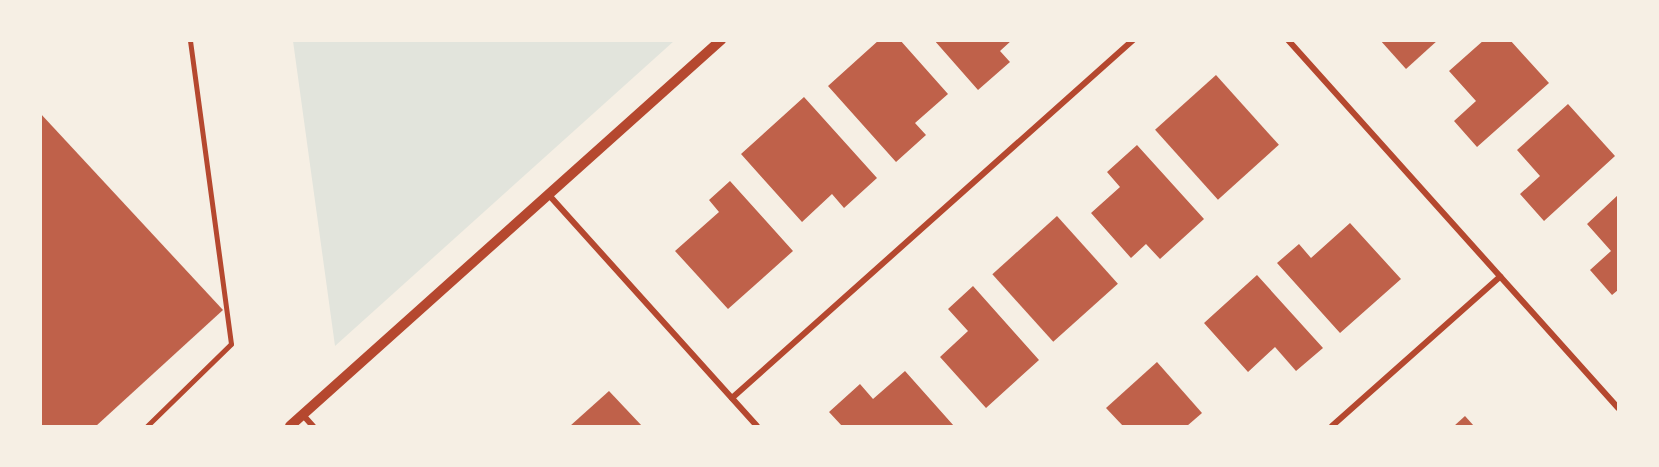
<!DOCTYPE html>
<html>
<head>
<meta charset="utf-8">
<style>
	body { margin:0 }
	#map { position:relative; width:1659px; height:467px; overflow:hidden; background:#f6efe4; font-family:Inter,sans-serif }
	div>[style] { position:absolute }
	.green>* { inset:0; background:#e2e4dc }
	.building>* { inset:0; background:#bf614a; transform-origin:0 0 }
	.service>* { height:4.5px; margin:-2.25px; padding:0 2.25px; transform-origin:2.25px; border-radius:2.25px; background:#b5482f }
	.minor>* { height:6px; margin:-3px; padding:0 3px; transform-origin:3px; border-radius:3px; background:#b5482f }
	.tertiary>* { height:10px; margin:-5px; padding:0 5px; transform-origin:5px; border-radius:5px; background:#b5482f }
	span { translate:-50% -50%; white-space:nowrap; text-align:center; line-height:1.15; -webkit-text-stroke:6px #f6efe4; paint-order:stroke }
	.frame { position:absolute; inset:0; border:42px solid #f6efe4; pointer-events:none }
</style>
</head>
<body>
<div id="map">
	<div class="green">
		<i style="clip-path:polygon(293px 41px,293px 40px,674px 41px,335px 346px)"></i>
	</div>
	<div class="building">
		<i style="clip-path:polygon(879px 40px,900px 40px,948px 94px,915px 123px,926px 135px,896px 162px,828px 86px)"></i>
		<i style="clip-path:polygon(934px 40px,1012px 40px,1000px 51px,1010px 62px,978px 90px)"></i>
		<i style="clip-path:polygon(1380px 40px,1438px 40px,1406px 69px)"></i>
		<i style="clip-path:polygon(1484px 40px,1510px 40px,1549px 83px,1477px 147px,1454px 121px,1476px 101px,1449px 71px)"></i>
		<i style="left:1216px;top:75px;width:94px;height:82px;rotate:48deg"></i>
		<i style="clip-path:polygon(804px 97px,877px 178px,844px 208px,832px 194px,802px 222px,741px 154px)"></i>
		<i style="clip-path:polygon(1568px 104px,1615px 156px,1544px 221px,1520px 194px,1540px 176px,1517px 150px)"></i>
		<i style="clip-path:polygon(40px 113px,223px 310px,96px 426px,40px 426px)"></i>
		<i style="clip-path:polygon(1137px 145px,1204px 219px,1160px 259px,1146px 244px,1131px 258px,1091px 213px,1120px 187px,1107px 172px)"></i>
		<i style="clip-path:polygon(730px 181px,793px 251px,728px 309px,675px 251px,719px 212px,709px 200px)"></i>
		<i style="clip-path:polygon(1618px 195px,1618px 290px,1612px 295px,1590px 270px,1611px 251px,1587px 224px)"></i>
		<i style="left:1057px;top:216px;width:91px;height:87px;rotate:48deg"></i>
		<i style="clip-path:polygon(1350px 223px,1401px 279px,1340px 333px,1277px 263px,1299px 244px,1311px 258px)"></i>
		<i style="clip-path:polygon(1257px 275px,1323px 348px,1296px 371px,1275px 347px,1248px 372px,1204px 323px)"></i>
		<i style="clip-path:polygon(973px 286px,1039px 360px,986px 408px,940px 357px,968px 331px,948px 309px)"></i>
		<i style="clip-path:polygon(1157px 362px,1202px 413px,1187px 426px,1123px 426px,1106px 408px)"></i>
		<i style="clip-path:polygon(905px 371px,954px 426px,842px 426px,829px 412px,860px 384px,873px 399px)"></i>
		<i style="clip-path:polygon(609px 391px,642px 426px,570px 426px)"></i>
		<i style="clip-path:polygon(1465px 416px,1474px 426px,1454px 426px)"></i>
	</div>
	<div class="service">
		<i style="left:147px;top:426px;width:117px;rotate:-44.3deg"></i>
		<i style="left:231px;top:344px;width:307px;rotate:-97.7deg"></i>
	</div>
	<div class="minor">
		<i style="left:1288px;top:40px;width:494px;rotate:48.1deg"></i>
		<i style="left:548px;top:194px;width:312px;rotate:48deg"></i>
		<i style="left:732px;top:398px;width:538px;rotate:-41.76deg"></i>
		<i style="left:303px;top:415px;width:15px;rotate:48deg"></i>
		<i style="left:1332px;top:426px;width:225px;rotate:-41.6deg"></i>
	</div>
	<div class="tertiary">
		<i style="left:290px;top:426px;width:579px;rotate:-41.85deg"></i>
	</div>
	<div class="frame"></div>
</div>
</body>
</html>
